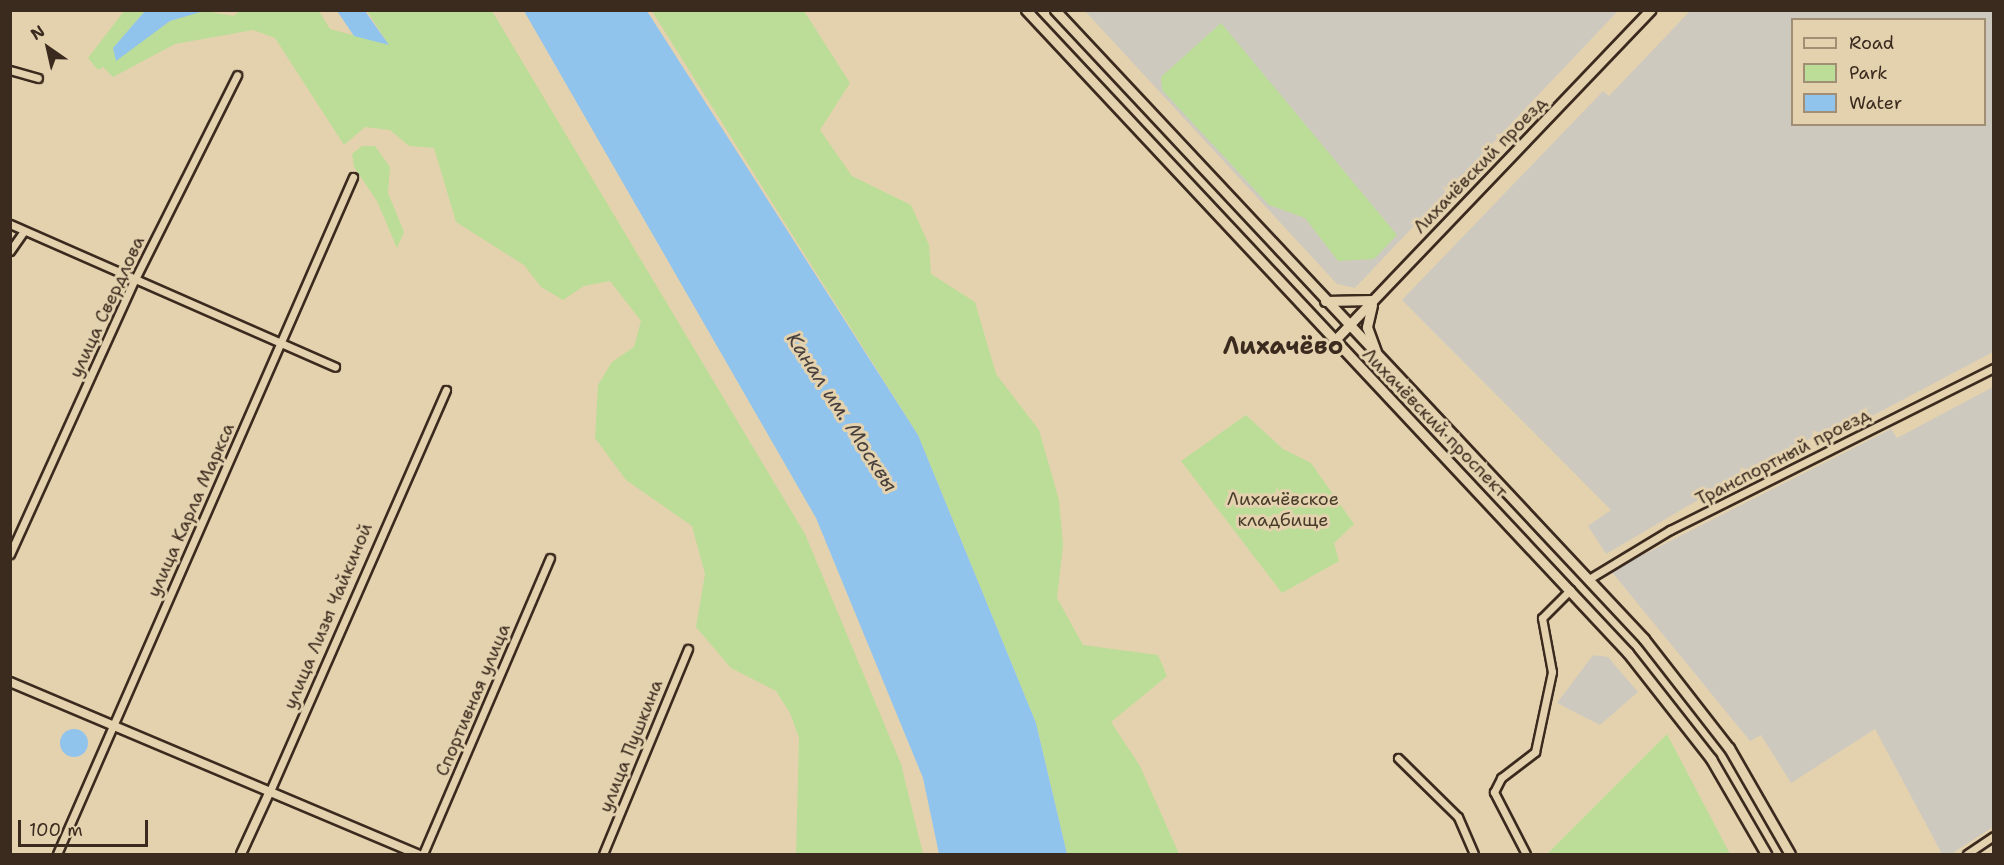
<!DOCTYPE html>
<html>
<head>
<meta charset="utf-8">
<style>
	body { margin:0 }
	#map { position:relative; width:2004px; height:865px; overflow:hidden; background:#e4d2af; font-family:"Shantell Sans",sans-serif }
	div>[style] { position:absolute }
	.built>* { inset:0; background:#cec9be }
	.green>* { inset:0; background:#bbdd97 }
	.water>* { inset:0; background:#90c4ed }
	.round { border-radius:50% }
	.roads { filter:drop-shadow(2px 0 #3b2a1e) drop-shadow(-2px 0 #3b2a1e) drop-shadow(0 2px #3b2a1e) drop-shadow(0 -2px #3b2a1e) }
	.minor>* { height:7px; margin:-3.5px; padding:0 3.5px; transform-origin:3.5px; border-radius:3.5px; background:#e4d2af }
	.tertiary>* { height:8px; margin:-4px; padding:0 4px; transform-origin:4px; border-radius:4px; background:#e4d2af }
	.secondary>* { height:9px; margin:-4.5px; padding:0 4.5px; transform-origin:4.5px; border-radius:4.5px; background:#e4d2af }
	span { translate:-50% -50%; white-space:nowrap; text-align:center; line-height:1.15; -webkit-text-stroke:6px #e4d2af; paint-order:stroke }
	.street-label { font-size:18px; color:#3b2a1e }
	.park-label { font-size:18px; color:#483c2a }
	.water-label { font-size:20px; color:#48413d; font-style:italic }
	.district-label { font-size:24px; color:#3b2a1e; font-weight:700 }
	.frame { position:absolute; inset:0; border:12px solid #3b2a1e; pointer-events:none }
	.legend { position:absolute; left:1791px; top:18px; width:195px; height:108px; box-sizing:border-box; background:#e4d2af; border:2px solid #a08f75; margin:0; padding:8px 10px; list-style:none; font-size:18px; color:#3b2a1e }
	.legend li { display:flex; align-items:center; gap:12px; height:30px }
	.legend b { width:30px; border:2px solid #a08f75 }
	.north { position:absolute; left:18px; top:18px; width:60px; height:60px; -webkit-text-stroke:4px #e4d2af; paint-order:stroke; rotate:326deg; font-size:16px; font-weight:700; line-height:24px; text-align:center; color:#3b2a1e }
	.north::after { content:''; display:block; margin:auto; width:21px; height:27px; background:#3b2a1e; clip-path:polygon(50% 0,100% 100%,50% 72%,0 100%) }
	.scale { position:absolute; left:18px; top:820px; width:130px; height:27px; box-sizing:border-box; border:3px solid #3b2a1e; border-top:0; padding-left:8px; font-size:18px; line-height:21px; white-space:nowrap; color:#3b2a1e; -webkit-text-stroke:4px #e4d2af; paint-order:stroke }
</style>
</head>
<body>
<div id="map">
	<div class="built">
		<i style="clip-path:polygon(evenodd,1691px 10px,1993px 11px,1993px 352px,1836px 435px,1809px 439px,1749px 470px,1606px 554px,1588px 526px,1611px 510px,1402px 300px,1603px 91px,1609px 96px,1691px 10px,1792px 20px,1984px 20px,1984px 124px,1792px 124px,1792px 20px)"></i>
		<i style="clip-path:polygon(1085px 11px,1618px 11px,1355px 288px,1337px 284px)"></i>
		<i style="clip-path:polygon(1993px 387px,1993px 827px,1951px 854px,1942px 854px,1875px 729px,1791px 783px,1761px 735px,1750px 741px,1611px 571px,1891px 429px,1897px 438px)"></i>
		<i style="clip-path:polygon(1593px 655px,1608px 657px,1638px 692px,1600px 725px,1557px 703px)"></i>
	</div>
	<div class="green">
		<i style="clip-path:polygon(124px 11px,145px 11px,113px 48px,116px 60px,170px 21px,204px 11px,234px 16px,239px 11px,319px 11px,330px 29px,389px 45px,367px 11px,492px 11px,805px 534px,901px 764px,923px 854px,796px 854px,799px 738px,790px 713px,776px 691px,731px 668px,696px 627px,705px 574px,692px 526px,626px 480px,595px 438px,598px 385px,612px 362px,634px 347px,641px 321px,610px 281px,584px 286px,563px 300px,541px 287px,524px 265px,456px 222px,434px 148px,409px 146px,390px 130px,365px 127px,344px 145px,275px 38px,253px 30px,175px 44px,113px 77px,103px 67px,98px 70px,88px 58px)"></i>
		<i style="clip-path:polygon(652px 11px,804px 11px,850px 83px,820px 130px,852px 176px,911px 205px,929px 245px,931px 274px,975px 302px,996px 374px,1039px 430px,1059px 500px,1063px 545px,1057px 598px,1083px 645px,1158px 655px,1167px 676px,1111px 722px,1140px 766px,1179px 854px,1067px 854px,1036px 723px,918px 435px)"></i>
		<i style="clip-path:polygon(1221px 23px,1397px 235px,1374px 259px,1338px 261px,1305px 218px,1269px 205px,1162px 90px,1161px 77px)"></i>
		<i style="clip-path:polygon(362px 146px,375px 146px,390px 167px,388px 193px,404px 232px,397px 248px,377px 201px,354px 167px,352px 154px)"></i>
		<i style="clip-path:polygon(1246px 415px,1283px 449px,1311px 463px,1354px 524px,1334px 543px,1339px 561px,1282px 593px,1181px 461px)"></i>
		<i style="clip-path:polygon(1667px 734px,1730px 854px,1547px 854px)"></i>
	</div>
	<div class="water">
		<i style="clip-path:polygon(145px 11px,145px 10px,204px 11px,170px 21px,116px 61px,113px 48px)"></i>
		<i style="clip-path:polygon(337px 11px,365px 11px,389px 45px,354px 36px)"></i>
		<i style="clip-path:polygon(524px 11px,647px 11px,918px 435px,1036px 723px,1067px 854px,939px 854px,923px 778px,816px 518px)"></i>
		<i class="round" style="left:60px;top:729px;width:28px;height:28px"></i>
	</div>
	<div class="roads">
		<div class="minor">
			<i style="left:10px;top:70px;width:29px;rotate:16deg"></i>
			<i style="left:10px;top:224px;width:355px;rotate:23.7deg"></i>
			<i style="left:10px;top:251px;width:24px;rotate:-55deg"></i>
			<i style="left:10px;top:554px;width:302px;rotate:-65.6deg"></i>
			<i style="left:135px;top:279px;width:228px;rotate:-63.4deg"></i>
			<i style="left:1589px;top:579px;width:95px;rotate:-31.2deg"></i>
			<i style="left:1670px;top:530px;width:362px;rotate:-26.6deg"></i>
			<i style="left:1398px;top:758px;width:84px;rotate:44.5deg"></i>
			<i style="left:1458px;top:817px;width:40px;rotate:66.6deg"></i>
			<i style="left:270px;top:791px;width:438px;rotate:-66.3deg"></i>
			<i style="left:57px;top:854px;width:739px;rotate:-66.38deg"></i>
			<i style="left:423px;top:854px;width:322px;rotate:-66.8deg"></i>
			<i style="left:603px;top:854px;width:222px;rotate:-67.5deg"></i>
			<i style="left:1526px;top:854px;width:70px;rotate:-117.3deg"></i>
			<i style="left:1494px;top:792px;width:16px;rotate:-63deg"></i>
			<i style="left:1501px;top:778px;width:43px;rotate:-37.4deg"></i>
			<i style="left:1535px;top:752px;width:82px;rotate:-78deg"></i>
			<i style="left:1552px;top:672px;width:55px;rotate:-100.5deg"></i>
			<i style="left:1542px;top:618px;width:40px;rotate:-45deg"></i>
			<i style="left:1967px;top:854px;width:32px;rotate:-34deg"></i>
		</div>
		<div class="tertiary">
			<i style="left:10px;top:682px;width:443px;rotate:22.9deg"></i>
			<i style="left:241px;top:854px;width:69px;rotate:-65.3deg"></i>
		</div>
		<div class="secondary">
			<i style="left:1026px;top:10px;width:881px;rotate:46.89deg"></i>
			<i style="left:1628px;top:653px;width:135px;rotate:51.9deg"></i>
			<i style="left:1711px;top:759px;width:110px;rotate:59.9deg"></i>
			<i style="left:1055px;top:10px;width:862px;rotate:46.88deg"></i>
			<i style="left:1644px;top:639px;width:138px;rotate:52.1deg"></i>
			<i style="left:1729px;top:748px;width:122px;rotate:60.1deg"></i>
			<i style="left:1325px;top:301px;width:48px;rotate:-1.2deg"></i>
			<i style="left:1372px;top:305px;width:23px;rotate:103deg"></i>
			<i style="left:1367px;top:327px;width:27px;rotate:70deg"></i>
			<i style="left:1334px;top:341px;width:458px;rotate:-46.3deg"></i>
		</div>
	</div>
	<div class="street-label">
		<span style="left:1480px;top:165px;rotate:-46deg">Лихачёвский проезд</span>
		<span style="left:107px;top:307px;rotate:-65deg">улица Свердлова</span>
		<span style="left:1435px;top:423px;rotate:46deg">Лихачёвский проспект</span>
		<span style="left:1783px;top:457px;rotate:-27deg">Транспортный проезд</span>
		<span style="left:191px;top:510px;rotate:-66deg">улица Карла Маркса</span>
		<span style="left:328px;top:616px;rotate:-67deg">улица Лизы Чайкиной</span>
		<span style="left:473px;top:700px;rotate:-67deg">Спортивная улица</span>
		<span style="left:631px;top:746px;rotate:-68deg">улица Пушкина</span>
	</div>
	<div class="park-label">
		<span style="left:1283px;top:510px">Лихачёвское<br>кладбище</span>
	</div>
	<div class="water-label">
		<span style="left:842px;top:412px;rotate:57deg">Канал им. Москвы</span>
	</div>
	<div class="district-label">
		<span style="left:1283px;top:347px">Лихачёво</span>
	</div>
	<div class="frame"></div>
	<ul class="legend">
	<li><b style="height:8px;background:#e4d2af"></b>Road</li>
	<li><b style="height:16px;background:#bbdd97"></b>Park</li>
	<li><b style="height:16px;background:#90c4ed"></b>Water</li>
	</ul>
	<div class="north">N</div>
	<div class="scale">100 m</div>
</div>
</body>
</html>
